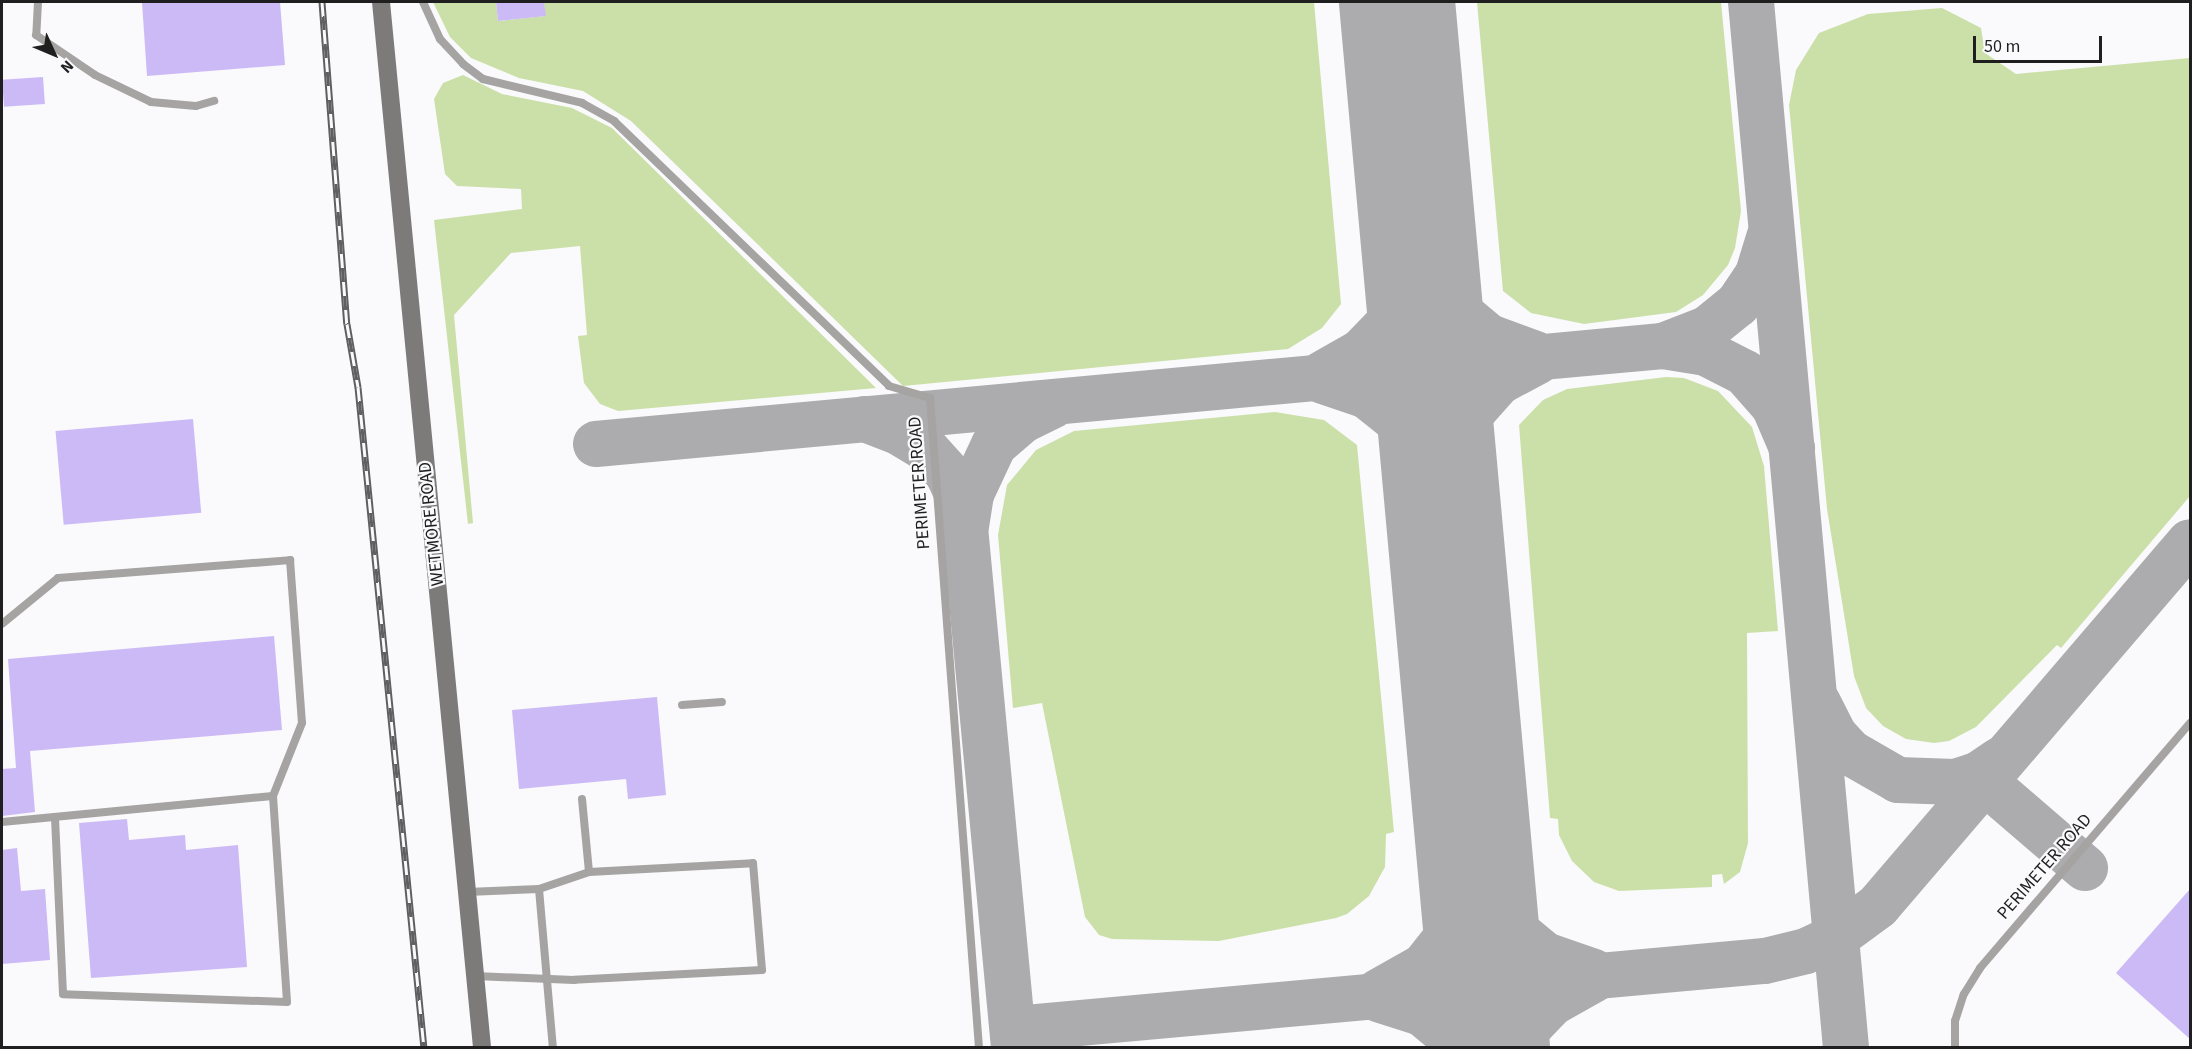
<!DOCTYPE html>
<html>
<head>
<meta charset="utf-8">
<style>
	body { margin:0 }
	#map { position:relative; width:2192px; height:1049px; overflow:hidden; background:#faf9fc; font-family:"Source Sans 3",sans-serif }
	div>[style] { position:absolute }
	.green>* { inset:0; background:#cbe0a8 }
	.taxiway>* { height:46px; margin:-23px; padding:0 23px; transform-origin:23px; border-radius:23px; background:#acacae }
	.runway>* { height:116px; margin:-58px; padding:0 58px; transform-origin:58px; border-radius:58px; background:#acacae }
	.building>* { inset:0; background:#cbbaf5; transform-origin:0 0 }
	.lane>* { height:8px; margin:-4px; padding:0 4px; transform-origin:4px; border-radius:4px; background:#a5a4a3 }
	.secondary>* { height:18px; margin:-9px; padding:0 9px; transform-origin:9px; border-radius:9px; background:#7d7b7a }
	.rail>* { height:7px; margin-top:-3.5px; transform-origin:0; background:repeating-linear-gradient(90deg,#faf9fc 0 14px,#5f5f61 0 28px); box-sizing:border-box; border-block:2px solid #5f5f61 }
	span { translate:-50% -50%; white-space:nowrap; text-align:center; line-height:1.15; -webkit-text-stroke:4.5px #faf9fc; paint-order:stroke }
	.street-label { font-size:18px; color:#1f1f20 }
	.frame { position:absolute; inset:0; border:3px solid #1f1f20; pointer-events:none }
	.north { position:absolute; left:24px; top:24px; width:60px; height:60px; -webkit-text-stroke:4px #faf9fc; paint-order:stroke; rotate:134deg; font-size:16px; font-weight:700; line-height:24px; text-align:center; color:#1f1f20 }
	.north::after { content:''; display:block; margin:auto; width:21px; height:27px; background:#1f1f20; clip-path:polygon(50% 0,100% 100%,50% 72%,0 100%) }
	.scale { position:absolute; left:1973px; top:36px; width:129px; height:27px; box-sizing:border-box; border:3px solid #1f1f20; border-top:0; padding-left:8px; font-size:18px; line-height:21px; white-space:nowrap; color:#1f1f20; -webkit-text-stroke:4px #faf9fc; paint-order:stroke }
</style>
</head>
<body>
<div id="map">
	<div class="green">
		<i style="clip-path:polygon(433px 2px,496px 2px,498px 21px,545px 16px,544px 2px,1314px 2px,1341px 304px,1322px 328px,1288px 349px,903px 386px,631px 121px,583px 91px,519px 78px,471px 58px,450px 37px)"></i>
		<i style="clip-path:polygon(1477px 2px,1721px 2px,1741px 211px,1735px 248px,1728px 265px,1703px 295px,1676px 312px,1584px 324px,1531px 313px,1503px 291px)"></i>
		<i style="clip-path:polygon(1942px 8px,1981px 28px,1985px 53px,2016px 74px,2190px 58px,2190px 496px,2061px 648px,2057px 645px,1976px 727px,1949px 741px,1934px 743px,1906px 739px,1883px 726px,1866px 708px,1854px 676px,1827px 509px,1789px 105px,1796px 70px,1819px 33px,1868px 14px)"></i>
		<i style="clip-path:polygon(463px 75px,502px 94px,572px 108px,612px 128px,876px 388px,618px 411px,600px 404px,584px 383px,578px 336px,587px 335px,580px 246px,511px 253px,454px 315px,473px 523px,468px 524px,434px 220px,522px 209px,521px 189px,457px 186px,445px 174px,434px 99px,443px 83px)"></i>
		<i style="clip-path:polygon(1666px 377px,1684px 378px,1718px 391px,1752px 427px,1764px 466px,1778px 631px,1747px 633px,1748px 843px,1740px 872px,1724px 884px,1722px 874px,1712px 875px,1712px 887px,1619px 891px,1594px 882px,1572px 861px,1559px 835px,1558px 819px,1550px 818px,1519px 425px,1543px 400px,1567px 389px)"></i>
		<i style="clip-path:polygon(1275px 412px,1324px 420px,1357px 445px,1394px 832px,1386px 834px,1385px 867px,1369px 896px,1347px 914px,1336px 918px,1219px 941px,1112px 939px,1099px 935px,1085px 917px,1042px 703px,1013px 708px,998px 535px,1007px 485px,1036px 450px,1074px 431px)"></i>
	</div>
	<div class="taxiway">
		<i style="left:1751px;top:2px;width:1050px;rotate:84.81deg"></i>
		<i style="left:1415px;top:198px;width:65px;rotate:79.4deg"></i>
		<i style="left:1427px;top:262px;width:52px;rotate:60deg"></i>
		<i style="left:1453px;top:307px;width:47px;rotate:39.8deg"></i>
		<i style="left:1489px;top:337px;width:50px;rotate:19.9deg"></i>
		<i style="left:1663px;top:346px;width:47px;rotate:-21.1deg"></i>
		<i style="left:1707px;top:329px;width:40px;rotate:-39deg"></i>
		<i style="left:1738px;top:304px;width:36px;rotate:-56deg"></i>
		<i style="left:1758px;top:274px;width:38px;rotate:-73deg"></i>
		<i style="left:1322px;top:374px;width:45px;rotate:-29.4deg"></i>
		<i style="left:1361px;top:352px;width:43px;rotate:-45.9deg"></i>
		<i style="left:1391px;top:321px;width:43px;rotate:-65.2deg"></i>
		<i style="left:1409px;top:282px;width:27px;rotate:-80deg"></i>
		<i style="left:1414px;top:255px;width:25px;rotate:-92deg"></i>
		<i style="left:1323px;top:381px;width:46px;rotate:18.8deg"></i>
		<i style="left:1367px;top:396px;width:51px;rotate:38.7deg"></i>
		<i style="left:1407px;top:428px;width:48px;rotate:59.7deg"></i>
		<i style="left:1431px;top:469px;width:37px;rotate:74deg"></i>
		<i style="left:865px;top:419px;width:34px;rotate:21deg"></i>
		<i style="left:897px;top:431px;width:31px;rotate:31deg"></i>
		<i style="left:924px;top:447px;width:36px;rotate:48deg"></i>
		<i style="left:948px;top:474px;width:35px;rotate:65deg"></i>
		<i style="left:963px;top:506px;width:544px;rotate:84.62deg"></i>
		<i style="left:596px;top:444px;width:1071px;rotate:-5.25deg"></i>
		<i style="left:1663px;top:346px;width:44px;rotate:9.2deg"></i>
		<i style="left:1706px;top:353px;width:44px;rotate:27.1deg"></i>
		<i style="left:1745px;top:373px;width:44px;rotate:48.7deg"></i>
		<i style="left:1774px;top:406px;width:46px;rotate:66.8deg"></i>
		<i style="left:1443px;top:512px;width:52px;rotate:-83.4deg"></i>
		<i style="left:1449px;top:460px;width:46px;rotate:-66.8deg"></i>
		<i style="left:1467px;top:418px;width:48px;rotate:-48.4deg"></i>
		<i style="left:1499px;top:382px;width:44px;rotate:-28.3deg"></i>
		<i style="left:966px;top:526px;width:32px;rotate:-81deg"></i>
		<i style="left:971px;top:494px;width:54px;rotate:-64.9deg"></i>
		<i style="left:994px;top:445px;width:38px;rotate:-41deg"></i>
		<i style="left:1023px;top:420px;width:34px;rotate:-26deg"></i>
		<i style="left:1818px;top:703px;width:36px;rotate:63deg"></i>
		<i style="left:1834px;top:735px;width:25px;rotate:47deg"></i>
		<i style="left:1851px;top:753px;width:54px;rotate:29.9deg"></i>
		<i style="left:1898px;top:780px;width:57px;rotate:2deg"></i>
		<i style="left:1955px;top:782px;width:25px;rotate:-18deg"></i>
		<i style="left:1979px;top:774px;width:25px;rotate:-34deg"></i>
		<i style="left:1985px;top:782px;width:132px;rotate:40.7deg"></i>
		<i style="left:1473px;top:836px;width:58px;rotate:75deg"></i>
		<i style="left:1488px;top:892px;width:40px;rotate:57.1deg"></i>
		<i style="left:1510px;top:926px;width:45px;rotate:39.6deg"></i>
		<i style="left:1545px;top:955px;width:52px;rotate:19.1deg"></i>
		<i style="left:1378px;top:992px;width:53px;rotate:-29.5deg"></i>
		<i style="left:1424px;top:966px;width:48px;rotate:-51.7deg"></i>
		<i style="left:1454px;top:928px;width:34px;rotate:-67deg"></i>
		<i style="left:1467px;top:897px;width:48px;rotate:-84.1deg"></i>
		<i style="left:1378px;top:999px;width:46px;rotate:17.7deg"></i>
		<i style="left:1422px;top:1013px;width:55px;rotate:39.8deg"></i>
		<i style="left:1013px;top:1029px;width:755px;rotate:-5.17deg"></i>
		<i style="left:1765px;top:961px;width:42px;rotate:-13.7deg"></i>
		<i style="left:1806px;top:951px;width:33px;rotate:-25deg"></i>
		<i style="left:1836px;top:937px;width:52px;rotate:-36.4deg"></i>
		<i style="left:1878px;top:906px;width:479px;rotate:-49.4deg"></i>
		<i style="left:1517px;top:1048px;width:23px;rotate:-61deg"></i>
		<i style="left:1528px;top:1028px;width:35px;rotate:-46deg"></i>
		<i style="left:1552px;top:1003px;width:47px;rotate:-29.3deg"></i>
	</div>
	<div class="runway">
		<i style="left:1397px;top:2px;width:1050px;rotate:84.81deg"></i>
	</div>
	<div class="building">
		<i style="clip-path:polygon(142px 2px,280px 2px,285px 65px,147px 76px)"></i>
		<i style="clip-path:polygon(496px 2px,544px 2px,546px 16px,498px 21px)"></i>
		<i style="left:43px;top:77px;width:27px;height:41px;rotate:86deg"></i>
		<i style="left:193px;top:419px;width:94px;height:138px;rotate:85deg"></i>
		<i style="clip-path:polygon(274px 636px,282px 730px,30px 751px,35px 812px,2px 816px,2px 769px,16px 768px,8px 659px)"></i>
		<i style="clip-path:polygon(657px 697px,666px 795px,628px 799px,626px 779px,519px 789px,512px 710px)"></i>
		<i style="clip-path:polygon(127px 819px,129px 840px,185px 835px,186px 850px,238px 845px,247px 967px,91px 978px,79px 823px)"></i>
		<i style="clip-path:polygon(17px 848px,21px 891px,45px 889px,50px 960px,2px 964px,2px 850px)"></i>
		<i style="clip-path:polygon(2190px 889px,2190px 1039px,2116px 973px)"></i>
	</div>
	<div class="lane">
		<i style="left:38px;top:2px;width:33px;rotate:93deg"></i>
		<i style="left:36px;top:35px;width:71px;rotate:34.1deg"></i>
		<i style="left:95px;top:75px;width:62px;rotate:25.7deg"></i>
		<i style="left:151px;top:102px;width:45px;rotate:5.1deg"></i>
		<i style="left:196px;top:106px;width:19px;rotate:-16deg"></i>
		<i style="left:423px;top:2px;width:41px;rotate:65.3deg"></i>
		<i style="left:440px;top:39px;width:34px;rotate:47deg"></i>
		<i style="left:463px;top:64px;width:25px;rotate:37deg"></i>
		<i style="left:483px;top:79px;width:102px;rotate:13.6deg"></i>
		<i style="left:582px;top:103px;width:37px;rotate:29deg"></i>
		<i style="left:614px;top:121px;width:382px;rotate:43.9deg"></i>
		<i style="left:889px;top:386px;width:43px;rotate:16.3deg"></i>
		<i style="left:930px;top:398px;width:652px;rotate:85.69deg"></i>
		<i style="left:2px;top:624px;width:72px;rotate:-39.4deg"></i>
		<i style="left:58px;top:578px;width:233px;rotate:-4.4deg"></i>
		<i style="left:290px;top:560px;width:163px;rotate:85.8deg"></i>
		<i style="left:302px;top:723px;width:79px;rotate:111.7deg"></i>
		<i style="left:682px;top:705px;width:40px;rotate:-4.3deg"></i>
		<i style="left:582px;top:799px;width:73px;rotate:84.5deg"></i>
		<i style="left:2px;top:822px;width:272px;rotate:-5.5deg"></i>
		<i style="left:273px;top:796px;width:206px;rotate:86.1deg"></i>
		<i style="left:287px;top:1002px;width:224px;rotate:-178deg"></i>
		<i style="left:63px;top:994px;width:177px;rotate:-92.6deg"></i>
		<i style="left:539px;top:889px;width:160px;rotate:85deg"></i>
		<i style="left:467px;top:892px;width:72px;rotate:-2.4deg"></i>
		<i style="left:539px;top:889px;width:53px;rotate:-18.8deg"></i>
		<i style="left:589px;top:872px;width:164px;rotate:-3.1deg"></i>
		<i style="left:753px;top:863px;width:107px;rotate:85.2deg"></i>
		<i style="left:762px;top:970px;width:188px;rotate:177deg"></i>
		<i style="left:574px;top:980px;width:99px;rotate:-177.7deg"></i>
		<i style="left:1955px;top:1048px;width:27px;rotate:-90deg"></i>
		<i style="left:1955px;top:1021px;width:28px;rotate:-72deg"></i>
		<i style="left:1964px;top:994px;width:31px;rotate:-58deg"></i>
		<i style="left:1980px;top:968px;width:323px;rotate:-49.4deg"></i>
	</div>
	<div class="secondary">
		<i style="left:381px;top:2px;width:1051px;rotate:84.48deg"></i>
	</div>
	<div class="rail">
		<i style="left:322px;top:2px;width:323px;rotate:85.6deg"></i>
		<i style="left:347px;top:324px;width:64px;rotate:80.1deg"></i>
		<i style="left:358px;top:387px;width:664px;rotate:84.3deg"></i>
	</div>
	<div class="street-label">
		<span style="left:920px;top:483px;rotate:-94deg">PERIMETER ROAD</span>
		<span style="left:432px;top:524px;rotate:-96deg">WETMORE ROAD</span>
		<span style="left:2045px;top:867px;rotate:-49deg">PERIMETER ROAD</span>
	</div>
	<div class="frame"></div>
	<div class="north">N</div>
	<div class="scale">50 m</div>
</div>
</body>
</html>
